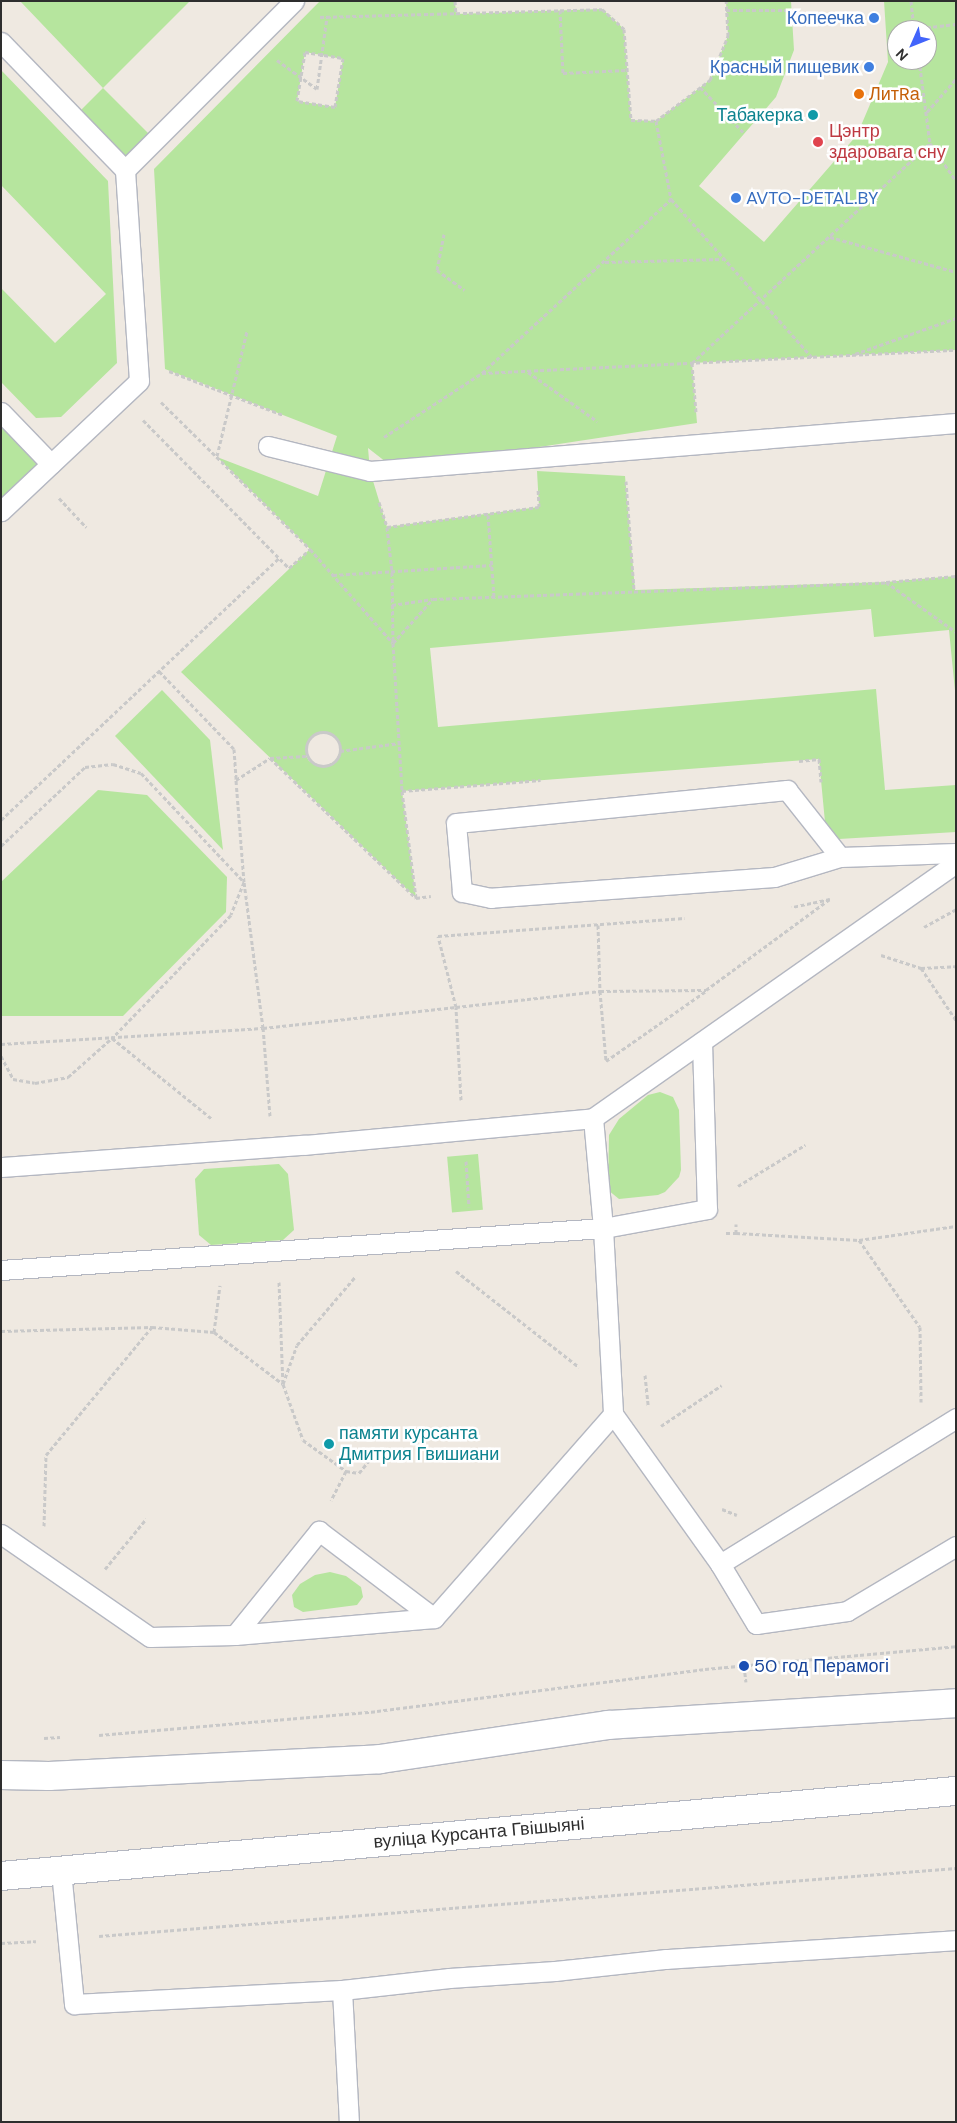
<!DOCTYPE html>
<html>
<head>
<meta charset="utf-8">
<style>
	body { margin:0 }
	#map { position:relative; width:957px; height:2123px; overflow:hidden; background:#efe9e1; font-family:"DM Sans",sans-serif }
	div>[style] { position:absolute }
	.green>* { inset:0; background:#b6e59e; transform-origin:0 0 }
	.path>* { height:3px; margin-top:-1.5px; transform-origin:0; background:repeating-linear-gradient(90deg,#c9c9c9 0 4px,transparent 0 6.5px) }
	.path>.ring { margin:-1.5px; padding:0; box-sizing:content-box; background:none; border:3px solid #c9c9c9; border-radius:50% }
	.roads { filter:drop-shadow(1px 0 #b4b7c1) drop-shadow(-1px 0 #b4b7c1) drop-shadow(0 1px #b4b7c1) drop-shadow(0 -1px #b4b7c1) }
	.lane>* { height:19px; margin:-9.5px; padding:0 9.5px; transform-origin:9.5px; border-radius:9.5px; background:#fff }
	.street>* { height:28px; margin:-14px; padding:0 14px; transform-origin:14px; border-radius:14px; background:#fff }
	.dots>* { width:14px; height:14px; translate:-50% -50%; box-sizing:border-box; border:2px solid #fff; border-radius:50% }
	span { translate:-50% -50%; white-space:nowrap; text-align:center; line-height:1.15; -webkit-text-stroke:5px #fff; paint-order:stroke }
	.shop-label { font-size:18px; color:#366cbe }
	.right { translate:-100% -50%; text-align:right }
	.left { translate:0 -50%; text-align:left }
	.food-label { font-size:18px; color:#c56008 }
	.culture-label { font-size:18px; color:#0d838f }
	.health-label { font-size:18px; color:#be3a42 }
	.transit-label { font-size:18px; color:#164399 }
	.street-label { font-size:18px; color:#2e2e2e }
	.frame { position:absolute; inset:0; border:2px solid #2e2e2e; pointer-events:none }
	.north { position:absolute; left:887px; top:20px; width:50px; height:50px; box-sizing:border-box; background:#fff; border:1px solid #ababab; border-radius:50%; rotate:226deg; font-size:14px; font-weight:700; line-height:20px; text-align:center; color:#2e2e2e }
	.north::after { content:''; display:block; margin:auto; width:18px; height:22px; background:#4264fb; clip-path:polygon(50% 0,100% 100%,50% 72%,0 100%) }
</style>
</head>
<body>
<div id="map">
	<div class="green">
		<i style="clip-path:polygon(20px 1px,190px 1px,103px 88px,155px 140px,125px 170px,74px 117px,103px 88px)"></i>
		<i style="clip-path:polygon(evenodd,320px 1px,455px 1px,456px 14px,602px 9px,624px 29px,631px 120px,656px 121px,710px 80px,728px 36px,726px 1px,791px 1px,794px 50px,776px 97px,699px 186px,764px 242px,857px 135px,888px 62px,884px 1px,956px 1px,956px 350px,692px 363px,697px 423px,395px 469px,368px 448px,370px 471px,387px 527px,539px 507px,537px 471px,625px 476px,635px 590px,886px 582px,956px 576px,956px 701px,949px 630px,874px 637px,871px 609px,430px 648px,438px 727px,876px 689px,885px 790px,956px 785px,956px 832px,839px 839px,825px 822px,819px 759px,402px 791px,416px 898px,181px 672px,310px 549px,217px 457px,318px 496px,337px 436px,165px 369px,154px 169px,320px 1px,897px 30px,927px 30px,927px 60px,897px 60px,897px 30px,320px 1px,305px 52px,343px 59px,335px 107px,297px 101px,305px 52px,320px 1px,323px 732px,334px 735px,340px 745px,340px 751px,336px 761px,325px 766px,320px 766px,309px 761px,306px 756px,306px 745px,313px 735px,323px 732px)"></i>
		<i style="clip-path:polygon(1px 70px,108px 181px,117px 363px,61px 417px,36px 418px,1px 382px,1px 288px,55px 343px,106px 294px,1px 185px)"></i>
		<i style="clip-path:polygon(1px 412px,51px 464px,1px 511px)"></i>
		<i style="clip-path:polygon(162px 690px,210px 740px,223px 850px,115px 736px)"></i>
		<i style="clip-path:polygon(98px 790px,147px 795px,227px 877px,226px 912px,123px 1016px,1px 1016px,1px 882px)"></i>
		<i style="clip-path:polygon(660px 1092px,673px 1097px,679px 1110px,681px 1170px,679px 1177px,665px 1192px,658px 1195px,619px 1199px,608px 1190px,609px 1135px,619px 1119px,648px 1095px)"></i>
		<i style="left:478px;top:1154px;width:56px;height:31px;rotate:85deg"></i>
		<i style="clip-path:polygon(279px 1164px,288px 1174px,294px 1230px,283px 1240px,211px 1245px,199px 1235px,195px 1179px,204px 1169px)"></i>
		<i style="clip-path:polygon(330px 1572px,346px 1576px,361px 1587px,363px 1597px,357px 1605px,303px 1612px,294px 1607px,292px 1595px,300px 1584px,315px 1575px)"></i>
	</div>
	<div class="path">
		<i style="left:455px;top:1px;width:13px;rotate:86deg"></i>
		<i style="left:911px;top:1px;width:28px;rotate:84deg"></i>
		<i style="left:560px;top:10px;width:63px;rotate:87.3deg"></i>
		<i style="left:563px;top:73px;width:64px;rotate:-2.7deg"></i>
		<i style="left:726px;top:10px;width:66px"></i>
		<i style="left:320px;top:17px;width:282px;rotate:-1.6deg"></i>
		<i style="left:602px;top:9px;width:30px;rotate:42deg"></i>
		<i style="left:624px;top:29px;width:91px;rotate:85.6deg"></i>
		<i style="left:631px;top:120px;width:25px;rotate:2deg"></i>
		<i style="left:656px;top:121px;width:68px;rotate:-37.2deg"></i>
		<i style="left:710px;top:80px;width:48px;rotate:-67.8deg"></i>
		<i style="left:728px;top:36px;width:35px;rotate:-93deg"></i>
		<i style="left:914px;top:29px;width:42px;rotate:-6.8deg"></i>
		<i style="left:305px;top:52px;width:38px;rotate:9deg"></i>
		<i style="left:343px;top:58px;width:50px;rotate:99.3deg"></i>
		<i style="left:335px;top:107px;width:38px;rotate:-171deg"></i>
		<i style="left:297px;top:101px;width:50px;rotate:-80.7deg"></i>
		<i style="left:277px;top:60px;width:49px;rotate:35.9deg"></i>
		<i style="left:317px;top:89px;width:73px;rotate:-82.1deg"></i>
		<i style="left:919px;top:60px;width:84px;rotate:82.5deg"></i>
		<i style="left:930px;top:143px;width:46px;rotate:55.6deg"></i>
		<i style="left:700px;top:87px;width:64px;rotate:46.3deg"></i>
		<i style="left:927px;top:112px;width:44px;rotate:-48.7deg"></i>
		<i style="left:656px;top:121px;width:79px;rotate:79.1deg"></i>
		<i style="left:671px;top:199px;width:212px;rotate:48.3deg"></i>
		<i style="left:444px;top:234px;width:37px;rotate:101deg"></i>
		<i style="left:437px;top:270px;width:34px;rotate:36deg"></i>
		<i style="left:830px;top:237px;width:131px;rotate:15.5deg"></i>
		<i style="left:605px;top:262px;width:118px;rotate:-1.5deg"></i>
		<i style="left:855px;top:354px;width:107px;rotate:-19.6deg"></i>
		<i style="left:169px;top:371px;width:122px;rotate:21.1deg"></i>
		<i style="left:528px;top:372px;width:85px;rotate:35.4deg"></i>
		<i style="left:482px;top:373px;width:475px;rotate:-2.8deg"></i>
		<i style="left:161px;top:402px;width:209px;rotate:44.6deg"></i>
		<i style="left:310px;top:549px;width:125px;rotate:48.6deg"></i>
		<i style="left:696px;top:412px;width:49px;rotate:-94.7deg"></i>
		<i style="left:692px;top:363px;width:324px;rotate:-42.7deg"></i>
		<i style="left:143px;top:420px;width:208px;rotate:45.4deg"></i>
		<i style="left:289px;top:568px;width:28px;rotate:-42deg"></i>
		<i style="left:384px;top:437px;width:117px;rotate:-33.1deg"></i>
		<i style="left:482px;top:373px;width:257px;rotate:-42.6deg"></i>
		<i style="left:217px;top:456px;width:129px;rotate:-76.5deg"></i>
		<i style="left:626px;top:481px;width:109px;rotate:85.8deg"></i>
		<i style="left:59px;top:498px;width:40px;rotate:47deg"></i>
		<i style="left:379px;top:502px;width:26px;rotate:72deg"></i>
		<i style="left:387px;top:527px;width:45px;rotate:83.7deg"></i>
		<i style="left:392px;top:572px;width:71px;rotate:89.2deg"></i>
		<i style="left:393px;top:643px;width:148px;rotate:86.5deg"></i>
		<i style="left:402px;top:791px;width:108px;rotate:82.5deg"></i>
		<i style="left:488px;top:515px;width:82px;rotate:85.8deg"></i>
		<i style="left:387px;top:527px;width:153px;rotate:-7.5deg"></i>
		<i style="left:539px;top:507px;width:19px;rotate:-93deg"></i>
		<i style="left:333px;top:575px;width:159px;rotate:-3.6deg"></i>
		<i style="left:886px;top:582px;width:86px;rotate:35.5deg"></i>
		<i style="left:392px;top:605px;width:41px;rotate:-8.3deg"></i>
		<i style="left:433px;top:599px;width:453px;rotate:-2.1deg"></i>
		<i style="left:886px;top:582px;width:70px;rotate:-4.9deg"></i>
		<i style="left:393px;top:643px;width:59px;rotate:-47.7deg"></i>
		<i style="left:159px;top:671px;width:108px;rotate:46.1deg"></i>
		<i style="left:234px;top:749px;width:31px;rotate:86deg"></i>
		<i class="ring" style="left:306px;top:732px;width:31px;height:31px"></i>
		<i style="left:340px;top:751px;width:60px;rotate:-7.7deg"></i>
		<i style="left:270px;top:758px;width:202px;rotate:43.8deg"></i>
		<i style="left:416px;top:898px;width:15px;rotate:-8deg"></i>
		<i style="left:799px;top:761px;width:20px;rotate:-6deg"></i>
		<i style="left:819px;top:759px;width:23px;rotate:85deg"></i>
		<i style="left:402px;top:791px;width:139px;rotate:-4.5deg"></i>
		<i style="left:1px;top:820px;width:382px;rotate:-43.3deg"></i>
		<i style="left:1px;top:846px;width:115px;rotate:-43.2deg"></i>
		<i style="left:85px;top:767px;width:28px;rotate:-6deg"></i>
		<i style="left:113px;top:764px;width:29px;rotate:18deg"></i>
		<i style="left:141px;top:773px;width:150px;rotate:46.6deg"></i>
		<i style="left:244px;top:882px;width:35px;rotate:112deg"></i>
		<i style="left:231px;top:915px;width:170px;rotate:134deg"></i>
		<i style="left:598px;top:925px;width:66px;rotate:88.3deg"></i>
		<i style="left:600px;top:991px;width:70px;rotate:85.1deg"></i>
		<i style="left:606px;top:1061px;width:122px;rotate:-35deg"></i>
		<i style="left:924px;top:927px;width:37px;rotate:-29deg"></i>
		<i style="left:881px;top:955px;width:42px;rotate:18deg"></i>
		<i style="left:921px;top:968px;width:35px;rotate:-3deg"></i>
		<i style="left:921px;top:968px;width:63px;rotate:56.1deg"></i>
		<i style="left:1px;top:1044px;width:262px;rotate:-3.5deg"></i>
		<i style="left:263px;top:1028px;width:194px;rotate:-6.2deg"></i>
		<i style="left:456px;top:1007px;width:73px;rotate:-104.2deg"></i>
		<i style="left:438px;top:936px;width:247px;rotate:-4.2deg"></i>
		<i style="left:1px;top:1056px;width:26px;rotate:62deg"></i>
		<i style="left:13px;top:1079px;width:22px;rotate:10deg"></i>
		<i style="left:35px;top:1083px;width:34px;rotate:-10deg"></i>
		<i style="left:68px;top:1077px;width:59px;rotate:-41.6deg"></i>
		<i style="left:112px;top:1038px;width:129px;rotate:39deg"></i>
		<i style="left:461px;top:1100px;width:93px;rotate:-93.1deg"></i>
		<i style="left:456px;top:1007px;width:145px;rotate:-6.3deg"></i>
		<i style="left:600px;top:991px;width:106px;rotate:-0.5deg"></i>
		<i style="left:706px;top:990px;width:154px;rotate:-36.3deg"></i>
		<i style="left:830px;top:899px;width:39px;rotate:168deg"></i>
		<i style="left:270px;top:1116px;width:88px;rotate:-94.5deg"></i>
		<i style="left:263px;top:1028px;width:147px;rotate:-97.4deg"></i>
		<i style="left:244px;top:882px;width:102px;rotate:-94.5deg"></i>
		<i style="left:236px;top:780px;width:40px;rotate:-32.9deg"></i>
		<i style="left:270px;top:758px;width:36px;rotate:-3deg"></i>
		<i style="left:466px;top:1161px;width:46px;rotate:86.3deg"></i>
		<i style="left:738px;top:1186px;width:79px;rotate:-31.5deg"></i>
		<i style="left:726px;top:1233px;width:10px"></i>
		<i style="left:736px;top:1233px;width:9px;rotate:-90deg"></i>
		<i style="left:736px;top:1233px;width:123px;rotate:3.3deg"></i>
		<i style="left:859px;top:1240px;width:98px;rotate:-8.2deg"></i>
		<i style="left:859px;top:1240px;width:106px;rotate:55deg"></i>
		<i style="left:920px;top:1327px;width:75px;rotate:89.2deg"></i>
		<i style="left:456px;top:1271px;width:156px;rotate:38deg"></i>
		<i style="left:279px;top:1282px;width:102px;rotate:87.8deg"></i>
		<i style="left:283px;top:1384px;width:59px;rotate:70.3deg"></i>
		<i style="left:303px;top:1440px;width:53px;rotate:35.8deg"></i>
		<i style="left:346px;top:1471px;width:33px;rotate:117deg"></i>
		<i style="left:1px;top:1331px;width:151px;rotate:-1.5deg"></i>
		<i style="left:214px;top:1332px;width:47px;rotate:-82.7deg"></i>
		<i style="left:645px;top:1375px;width:31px;rotate:84deg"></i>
		<i style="left:661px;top:1426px;width:73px;rotate:-33.9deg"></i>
		<i style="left:346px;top:1471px;width:13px;rotate:9deg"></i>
		<i style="left:359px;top:1473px;width:27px;rotate:-51deg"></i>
		<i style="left:722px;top:1509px;width:16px;rotate:22deg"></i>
		<i style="left:44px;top:1526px;width:71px;rotate:-88.4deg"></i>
		<i style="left:46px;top:1455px;width:166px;rotate:-50.4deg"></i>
		<i style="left:152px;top:1327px;width:62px;rotate:4.6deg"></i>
		<i style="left:214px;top:1332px;width:86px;rotate:37deg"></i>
		<i style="left:283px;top:1384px;width:41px;rotate:-70.3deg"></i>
		<i style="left:297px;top:1345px;width:89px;rotate:-49.5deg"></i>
		<i style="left:105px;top:1569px;width:65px;rotate:-50.6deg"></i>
		<i style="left:744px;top:1666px;width:16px;rotate:83deg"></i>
		<i style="left:99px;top:1735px;width:279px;rotate:-4.9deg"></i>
		<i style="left:377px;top:1711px;width:331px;rotate:-7.3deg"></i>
		<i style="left:705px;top:1669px;width:252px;rotate:-5.2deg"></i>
		<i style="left:44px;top:1738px;width:16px;rotate:-4deg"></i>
		<i style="left:99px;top:1936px;width:860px;rotate:-4.54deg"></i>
		<i style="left:1px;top:1943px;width:35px;rotate:-3deg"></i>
	</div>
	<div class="roads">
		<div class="lane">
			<i style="left:1px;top:42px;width:178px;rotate:45.9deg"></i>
			<i style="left:125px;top:170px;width:211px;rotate:86.2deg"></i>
			<i style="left:139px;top:381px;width:190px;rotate:136.7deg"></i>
			<i style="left:125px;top:170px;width:239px;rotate:-45deg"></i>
			<i style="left:1px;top:412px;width:72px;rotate:46.1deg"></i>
			<i style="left:268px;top:446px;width:105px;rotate:13.8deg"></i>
			<i style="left:370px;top:471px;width:588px;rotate:-4.68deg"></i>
			<i style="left:840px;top:857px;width:69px;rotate:163.1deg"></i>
			<i style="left:774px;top:877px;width:284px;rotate:175.8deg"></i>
			<i style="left:491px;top:898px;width:30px;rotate:-168deg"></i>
			<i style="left:462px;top:892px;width:69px;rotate:-95deg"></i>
			<i style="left:456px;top:823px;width:333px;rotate:-5.7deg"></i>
			<i style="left:787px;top:790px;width:85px;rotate:51.7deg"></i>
			<i style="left:840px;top:857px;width:116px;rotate:-2deg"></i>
			<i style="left:702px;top:1042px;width:167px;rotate:88.3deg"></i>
			<i style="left:707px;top:1209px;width:106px;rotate:169.6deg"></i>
			<i style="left:603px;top:1228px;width:186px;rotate:86.9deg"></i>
			<i style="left:613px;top:1414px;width:184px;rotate:54.5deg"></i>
			<i style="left:720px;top:1564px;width:70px;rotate:59deg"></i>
			<i style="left:756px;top:1624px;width:92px;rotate:-8.1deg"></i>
			<i style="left:847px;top:1611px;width:127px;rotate:-30.8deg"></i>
			<i style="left:1px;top:1167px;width:304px;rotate:-4.2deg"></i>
			<i style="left:304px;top:1145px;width:290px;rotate:-5.3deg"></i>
			<i style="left:593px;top:1118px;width:444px;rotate:-35.1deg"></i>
			<i style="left:1px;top:1270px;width:603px;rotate:-3.99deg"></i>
			<i style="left:603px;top:1228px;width:110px;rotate:-95.2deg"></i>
			<i style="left:1px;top:1534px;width:181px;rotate:34.7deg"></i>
			<i style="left:150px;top:1637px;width:85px;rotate:-1.3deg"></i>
			<i style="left:235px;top:1635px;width:200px;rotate:-4.9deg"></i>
			<i style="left:434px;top:1618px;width:271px;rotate:-48.7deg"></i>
			<i style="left:720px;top:1564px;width:278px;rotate:-31.7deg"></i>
			<i style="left:235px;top:1635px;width:134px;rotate:-51.1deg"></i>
			<i style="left:319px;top:1531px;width:144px;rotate:37.1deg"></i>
			<i style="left:61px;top:1871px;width:134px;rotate:84.4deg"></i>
			<i style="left:74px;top:2004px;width:268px;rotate:-3deg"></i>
			<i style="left:342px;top:1990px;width:108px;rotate:-6.4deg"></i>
			<i style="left:449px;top:1978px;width:106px;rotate:-3.8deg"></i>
			<i style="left:555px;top:1971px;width:112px;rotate:-6.2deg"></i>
			<i style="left:666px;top:1959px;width:291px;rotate:-3.7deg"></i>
			<i style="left:342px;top:1990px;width:132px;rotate:87deg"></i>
		</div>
		<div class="street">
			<i style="left:1px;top:1775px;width:48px;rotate:1.2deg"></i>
			<i style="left:49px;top:1776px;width:331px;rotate:-2.9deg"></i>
			<i style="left:380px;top:1759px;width:231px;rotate:-8.5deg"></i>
			<i style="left:608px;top:1725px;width:349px;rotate:-3.6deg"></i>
			<i style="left:1px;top:1876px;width:959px;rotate:-5.09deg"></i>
		</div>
	</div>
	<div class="dots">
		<i style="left:874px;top:18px;background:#3f7fe0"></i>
		<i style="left:869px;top:67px;background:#3f7fe0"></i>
		<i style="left:859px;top:94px;background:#e8710a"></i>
		<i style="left:813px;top:115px;background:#0f9aa8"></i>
		<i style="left:818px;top:142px;background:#e0444e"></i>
		<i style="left:736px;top:198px;background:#3f7fe0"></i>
		<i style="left:329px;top:1444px;background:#0f9aa8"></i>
		<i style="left:744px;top:1666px;background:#1a4fb4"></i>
	</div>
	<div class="shop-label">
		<span class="right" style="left:864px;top:18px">Копеечка</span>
		<span class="right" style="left:859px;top:67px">Красный пищевик</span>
		<span class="left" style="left:746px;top:198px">AVTO-DETAL.BY</span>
	</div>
	<div class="food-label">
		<span class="left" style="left:869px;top:94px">ЛитRа</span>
	</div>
	<div class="culture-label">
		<span class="right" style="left:803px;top:115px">Табакерка</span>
		<span class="left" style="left:339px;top:1444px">памяти курсанта<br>Дмитрия Гвишиани</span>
	</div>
	<div class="health-label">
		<span class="left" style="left:829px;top:142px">Цэнтр<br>здаровага сну</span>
	</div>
	<div class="transit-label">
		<span class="left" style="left:754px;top:1666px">50 год Перамогі</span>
	</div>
	<div class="street-label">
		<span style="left:479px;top:1833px;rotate:-5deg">вуліца Курсанта Гвішыяні</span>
	</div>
	<div class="frame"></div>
	<div class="north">N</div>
</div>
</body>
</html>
